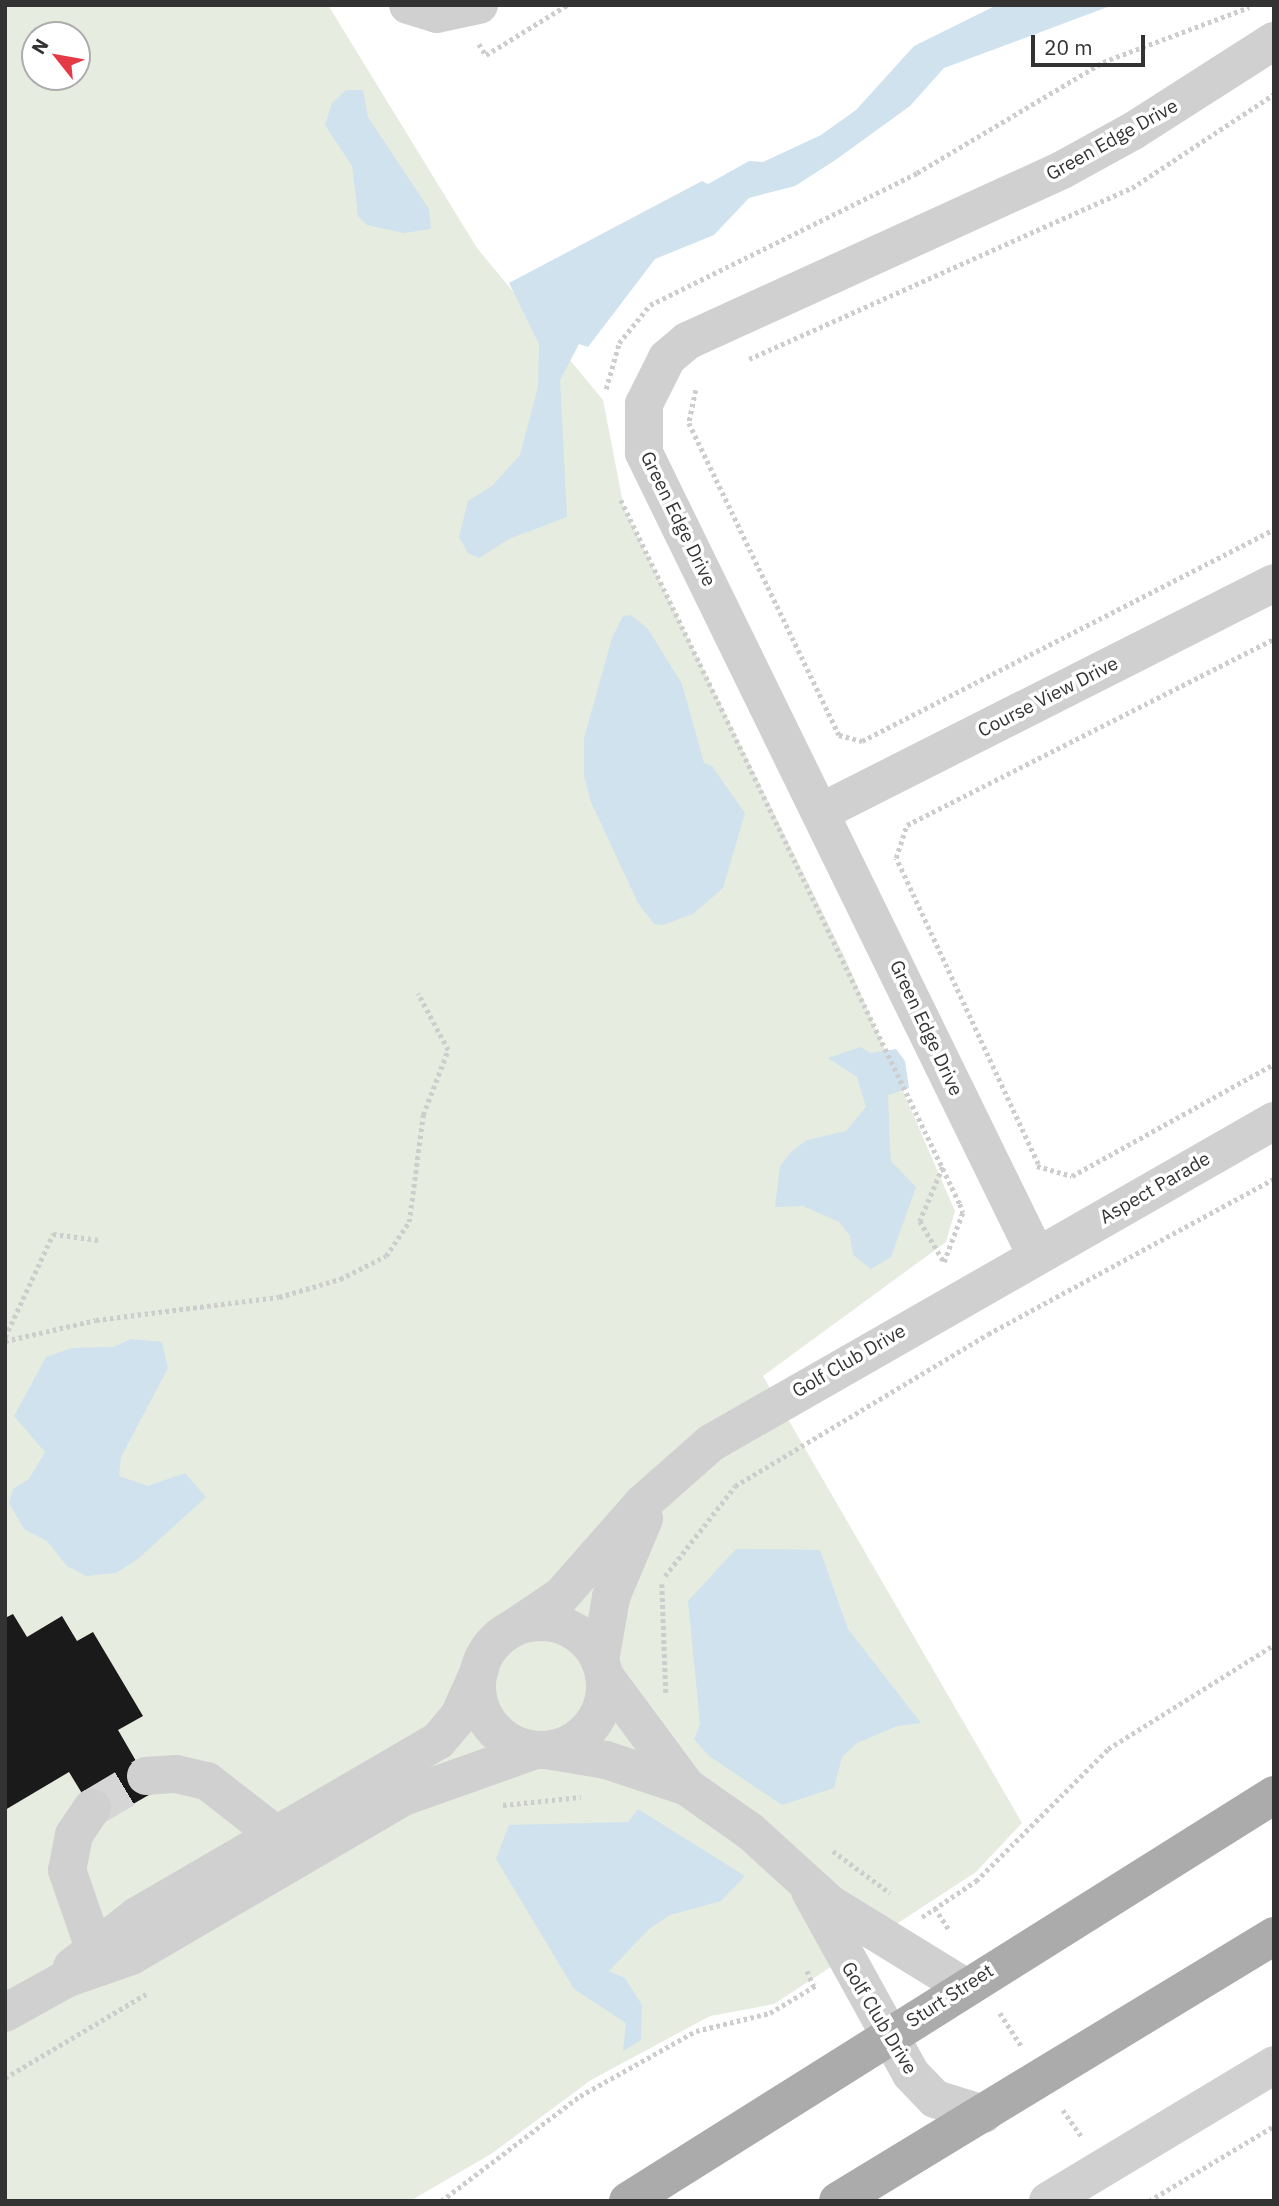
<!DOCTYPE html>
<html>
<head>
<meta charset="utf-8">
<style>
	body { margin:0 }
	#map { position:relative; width:1279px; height:2206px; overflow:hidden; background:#fff; font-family:"IBM Plex Sans",sans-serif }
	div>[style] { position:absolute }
	.green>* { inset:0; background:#e6ecdf }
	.water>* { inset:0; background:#cfe2ee }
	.building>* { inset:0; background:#1a1a1a }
	.minor-tunnel>* { height:38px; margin-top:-19px; transform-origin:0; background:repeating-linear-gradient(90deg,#d6d6d6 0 38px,transparent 0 57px) }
	.path>* { height:4.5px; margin-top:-2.25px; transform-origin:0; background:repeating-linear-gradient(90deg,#cdcdcd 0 3.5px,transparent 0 7px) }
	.minor>* { height:38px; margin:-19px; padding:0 19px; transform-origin:19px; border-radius:19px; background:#d0d0d0 }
	.minor>.ring { margin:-19px; padding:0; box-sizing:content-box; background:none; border:38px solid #d0d0d0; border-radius:50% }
	.major>* { height:38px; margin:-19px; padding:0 19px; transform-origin:19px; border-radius:19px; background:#ababab }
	span { translate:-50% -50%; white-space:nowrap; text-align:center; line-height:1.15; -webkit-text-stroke:7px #fff; paint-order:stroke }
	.street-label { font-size:19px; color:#333 }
	.frame { position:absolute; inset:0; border:7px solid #333; pointer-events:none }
	.north { position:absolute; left:21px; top:21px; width:70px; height:70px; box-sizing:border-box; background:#fff; border:2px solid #adadad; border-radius:50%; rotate:301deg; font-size:19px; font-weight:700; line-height:28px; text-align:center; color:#333 }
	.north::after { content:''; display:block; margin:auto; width:24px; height:32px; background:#e63946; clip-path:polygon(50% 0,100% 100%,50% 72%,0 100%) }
	.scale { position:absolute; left:1031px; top:35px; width:114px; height:32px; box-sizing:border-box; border:4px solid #333; border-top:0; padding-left:9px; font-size:21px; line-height:24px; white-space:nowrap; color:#333; -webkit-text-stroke:5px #fff; paint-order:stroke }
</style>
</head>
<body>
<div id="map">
	<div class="green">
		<i style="clip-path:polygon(evenodd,5px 5px,328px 5px,477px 248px,603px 400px,624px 508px,846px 960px,955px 1211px,946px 1242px,763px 1376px,1022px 1823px,976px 1872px,774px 2004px,710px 2016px,591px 2080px,491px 2154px,410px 2201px,5px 2201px,5px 5px,35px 35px,77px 35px,77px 77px,35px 77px,35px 35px)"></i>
	</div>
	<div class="water">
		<i style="clip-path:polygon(997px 5px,1113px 5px,944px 68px,910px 106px,834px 161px,795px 186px,749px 198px,714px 235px,655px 259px,588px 347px,579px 344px,560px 380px,567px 517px,509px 539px,479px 558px,468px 553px,459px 537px,468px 501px,492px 486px,520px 455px,538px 387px,539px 344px,509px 283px,702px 181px,708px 184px,749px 161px,763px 162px,821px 135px,856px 110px,914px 46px)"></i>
		<i style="clip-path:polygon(346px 90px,363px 90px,368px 117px,429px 209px,431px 229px,404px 233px,367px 225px,358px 216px,352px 166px,325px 125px,332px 103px)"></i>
		<i style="clip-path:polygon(631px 615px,648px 629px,682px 684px,704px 763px,712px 766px,745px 813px,723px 888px,693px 914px,663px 925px,654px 924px,638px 903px,591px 802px,584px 776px,584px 738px,612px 638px,623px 616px)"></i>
		<i style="clip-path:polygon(860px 1047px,871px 1053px,896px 1049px,905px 1061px,909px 1088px,888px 1095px,890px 1148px,891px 1161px,916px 1187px,891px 1257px,871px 1269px,853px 1255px,850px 1236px,839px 1222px,803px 1206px,775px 1207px,780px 1166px,791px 1152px,807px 1140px,846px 1131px,866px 1107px,857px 1077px,828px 1058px)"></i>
		<i style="clip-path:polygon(131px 1339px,162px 1342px,168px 1368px,121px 1457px,119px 1476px,148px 1486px,185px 1473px,206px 1497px,139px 1558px,116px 1573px,86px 1576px,67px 1566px,47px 1541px,24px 1529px,9px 1503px,13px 1489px,29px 1479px,45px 1452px,14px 1416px,46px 1357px,72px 1348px,114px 1347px)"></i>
		<i style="clip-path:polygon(736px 1549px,820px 1550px,848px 1629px,921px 1723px,897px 1726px,857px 1743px,842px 1757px,834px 1788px,782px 1805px,709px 1756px,694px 1739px,700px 1724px,688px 1601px)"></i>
		<i style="clip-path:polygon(638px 1809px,745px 1876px,721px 1901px,670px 1915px,649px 1929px,609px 1971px,625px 1978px,642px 2005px,641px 2040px,623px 2051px,626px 2023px,574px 1989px,496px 1859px,509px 1825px,628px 1822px)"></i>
	</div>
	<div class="building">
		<i style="clip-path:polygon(13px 1614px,27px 1637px,62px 1616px,77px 1641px,93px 1632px,143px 1716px,118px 1730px,154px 1792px,100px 1823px,69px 1772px,5px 1810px,5px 1618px)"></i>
	</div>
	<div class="minor-tunnel">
		<i style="left:92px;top:1808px;width:63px;rotate:-30.7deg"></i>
	</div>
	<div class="path">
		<i style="left:479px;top:44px;width:13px;rotate:58deg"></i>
		<i style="left:486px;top:55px;width:95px;rotate:-31.7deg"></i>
		<i style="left:749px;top:359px;width:419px;rotate:-24.1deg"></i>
		<i style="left:1132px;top:188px;width:170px;rotate:-33.5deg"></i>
		<i style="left:606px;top:389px;width:48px;rotate:-74.2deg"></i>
		<i style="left:619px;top:343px;width:49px;rotate:-50.8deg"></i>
		<i style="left:650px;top:305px;width:298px;rotate:-26.3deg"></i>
		<i style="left:917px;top:173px;width:217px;rotate:-30.8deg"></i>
		<i style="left:1103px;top:62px;width:156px;rotate:-20.6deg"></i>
		<i style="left:696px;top:390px;width:34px;rotate:102deg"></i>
		<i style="left:689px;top:423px;width:346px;rotate:64.3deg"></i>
		<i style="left:839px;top:735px;width:24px;rotate:15deg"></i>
		<i style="left:862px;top:741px;width:463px;rotate:-27.2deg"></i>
		<i style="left:621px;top:500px;width:781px;rotate:64.29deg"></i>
		<i style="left:960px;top:1204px;width:9px;rotate:72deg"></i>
		<i style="left:963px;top:1213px;width:53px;rotate:110.8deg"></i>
		<i style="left:1038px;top:1164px;width:337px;rotate:-114.9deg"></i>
		<i style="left:896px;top:858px;width:35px;rotate:-72deg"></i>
		<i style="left:907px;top:825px;width:411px;rotate:-26.9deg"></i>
		<i style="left:1037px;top:1166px;width:36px;rotate:16deg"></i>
		<i style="left:1072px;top:1176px;width:231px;rotate:-29deg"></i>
		<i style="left:943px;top:1167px;width:59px;rotate:113.1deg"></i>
		<i style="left:920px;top:1221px;width:48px;rotate:59.7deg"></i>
		<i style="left:5px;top:1337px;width:114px;rotate:-65deg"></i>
		<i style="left:53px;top:1234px;width:47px;rotate:7.3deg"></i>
		<i style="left:5px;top:1341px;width:93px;rotate:-13deg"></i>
		<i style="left:96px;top:1320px;width:184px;rotate:-7.2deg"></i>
		<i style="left:279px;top:1297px;width:64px;rotate:-16.4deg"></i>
		<i style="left:340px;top:1279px;width:51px;rotate:-26.6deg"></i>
		<i style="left:386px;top:1256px;width:41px;rotate:-55.9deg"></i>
		<i style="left:409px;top:1222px;width:108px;rotate:-82.5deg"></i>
		<i style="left:423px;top:1115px;width:70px;rotate:-69deg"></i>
		<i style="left:448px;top:1050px;width:64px;rotate:-118.2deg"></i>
		<i style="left:665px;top:1576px;width:114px;rotate:-52.1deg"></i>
		<i style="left:735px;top:1486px;width:295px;rotate:-31deg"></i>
		<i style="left:988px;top:1334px;width:325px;rotate:-28.5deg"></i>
		<i style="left:662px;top:1584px;width:109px;rotate:87.9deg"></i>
		<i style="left:503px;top:1805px;width:78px;rotate:-5.9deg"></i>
		<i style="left:833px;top:1851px;width:71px;rotate:36.4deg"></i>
		<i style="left:935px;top:1908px;width:27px;rotate:57deg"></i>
		<i style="left:922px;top:1917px;width:65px;rotate:-33.7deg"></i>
		<i style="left:976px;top:1881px;width:187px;rotate:-45deg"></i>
		<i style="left:1108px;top:1749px;width:196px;rotate:-32.1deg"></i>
		<i style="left:807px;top:1971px;width:17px;rotate:66deg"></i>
		<i style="left:1000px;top:2013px;width:40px;rotate:57.1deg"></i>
		<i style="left:5px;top:2078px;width:164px;rotate:-30.8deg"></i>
		<i style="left:1063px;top:2110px;width:33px;rotate:55deg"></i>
		<i style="left:441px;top:2201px;width:174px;rotate:-37.1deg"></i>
		<i style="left:580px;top:2096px;width:133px;rotate:-29.3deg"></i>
		<i style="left:696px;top:2031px;width:76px;rotate:-13.7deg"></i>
		<i style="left:770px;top:2013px;width:56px;rotate:-31.1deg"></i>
		<i style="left:1149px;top:2201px;width:146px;rotate:-31deg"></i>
	</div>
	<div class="minor">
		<i style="left:408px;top:5px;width:30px;rotate:17deg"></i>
		<i style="left:437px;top:14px;width:43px;rotate:-12.1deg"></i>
		<i style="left:823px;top:811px;width:505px;rotate:-26.82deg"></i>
		<i style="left:1036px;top:1255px;width:893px;rotate:-116.05deg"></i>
		<i style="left:644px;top:453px;width:49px;rotate:-90deg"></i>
		<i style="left:644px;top:404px;width:51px;rotate:-63.4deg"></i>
		<i style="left:667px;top:358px;width:26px;rotate:-40deg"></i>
		<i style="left:687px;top:341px;width:412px;rotate:-24.5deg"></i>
		<i style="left:1062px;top:170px;width:81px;rotate:-28.8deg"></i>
		<i style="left:1133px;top:131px;width:167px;rotate:-32.6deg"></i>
		<i class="ring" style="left:477px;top:1622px;width:90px;height:90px"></i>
		<i style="left:515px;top:1627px;width:55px;rotate:-34deg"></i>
		<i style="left:561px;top:1596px;width:124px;rotate:-48.6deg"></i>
		<i style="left:643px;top:1503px;width:91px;rotate:-41.4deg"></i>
		<i style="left:711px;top:1443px;width:649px;rotate:-29.77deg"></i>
		<i style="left:600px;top:1661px;width:65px;rotate:-80.2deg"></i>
		<i style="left:611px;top:1597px;width:85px;rotate:-67.1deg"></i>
		<i style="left:604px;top:1675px;width:139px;rotate:53.5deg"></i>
		<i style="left:546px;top:1750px;width:61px;rotate:9.5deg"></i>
		<i style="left:606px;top:1760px;width:85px;rotate:18.4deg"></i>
		<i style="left:687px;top:1787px;width:78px;rotate:35.1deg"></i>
		<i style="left:751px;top:1832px;width:107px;rotate:42.3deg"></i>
		<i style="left:830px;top:1904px;width:158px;rotate:31.6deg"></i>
		<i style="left:146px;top:1776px;width:30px;rotate:-4deg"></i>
		<i style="left:176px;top:1774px;width:32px;rotate:13deg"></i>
		<i style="left:207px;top:1781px;width:86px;rotate:37.9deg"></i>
		<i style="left:92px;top:1808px;width:32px;rotate:124deg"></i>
		<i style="left:74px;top:1835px;width:36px;rotate:101deg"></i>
		<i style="left:67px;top:1870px;width:83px;rotate:70.9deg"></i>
		<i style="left:810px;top:1891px;width:209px;rotate:61.1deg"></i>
		<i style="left:911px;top:2074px;width:35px;rotate:46deg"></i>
		<i style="left:935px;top:2099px;width:51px;rotate:17deg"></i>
		<i style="left:72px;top:1967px;width:83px;rotate:-38.1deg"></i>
		<i style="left:137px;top:1916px;width:348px;rotate:-30.2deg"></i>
		<i style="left:438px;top:1741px;width:33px;rotate:-50deg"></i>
		<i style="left:459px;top:1716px;width:51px;rotate:-65.9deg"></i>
		<i style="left:5px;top:2013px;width:72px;rotate:-29.1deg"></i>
		<i style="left:68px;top:1978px;width:67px;rotate:-19.2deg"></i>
		<i style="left:131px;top:1956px;width:315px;rotate:-30.3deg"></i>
		<i style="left:403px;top:1797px;width:141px;rotate:-19.5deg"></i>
		<i style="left:1048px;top:2201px;width:264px;rotate:-31deg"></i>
	</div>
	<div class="major">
		<i style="left:628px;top:2201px;width:763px;rotate:-32.15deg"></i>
		<i style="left:838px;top:2201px;width:510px;rotate:-31.29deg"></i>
	</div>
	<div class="street-label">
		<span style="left:1112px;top:140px;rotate:-29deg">Green Edge Drive</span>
		<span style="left:678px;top:519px;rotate:64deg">Green Edge Drive</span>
		<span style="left:1048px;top:697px;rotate:-27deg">Course View Drive</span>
		<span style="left:926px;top:1028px;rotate:65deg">Green Edge Drive</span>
		<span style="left:1155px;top:1188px;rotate:-30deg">Aspect Parade</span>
		<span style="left:849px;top:1361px;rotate:-30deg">Golf Club Drive</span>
		<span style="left:950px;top:1996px;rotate:-33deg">Sturt Street</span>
		<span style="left:879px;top:2018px;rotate:59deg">Golf Club Drive</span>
	</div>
	<div class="frame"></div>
	<div class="north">N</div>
	<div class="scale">20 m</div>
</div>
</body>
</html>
